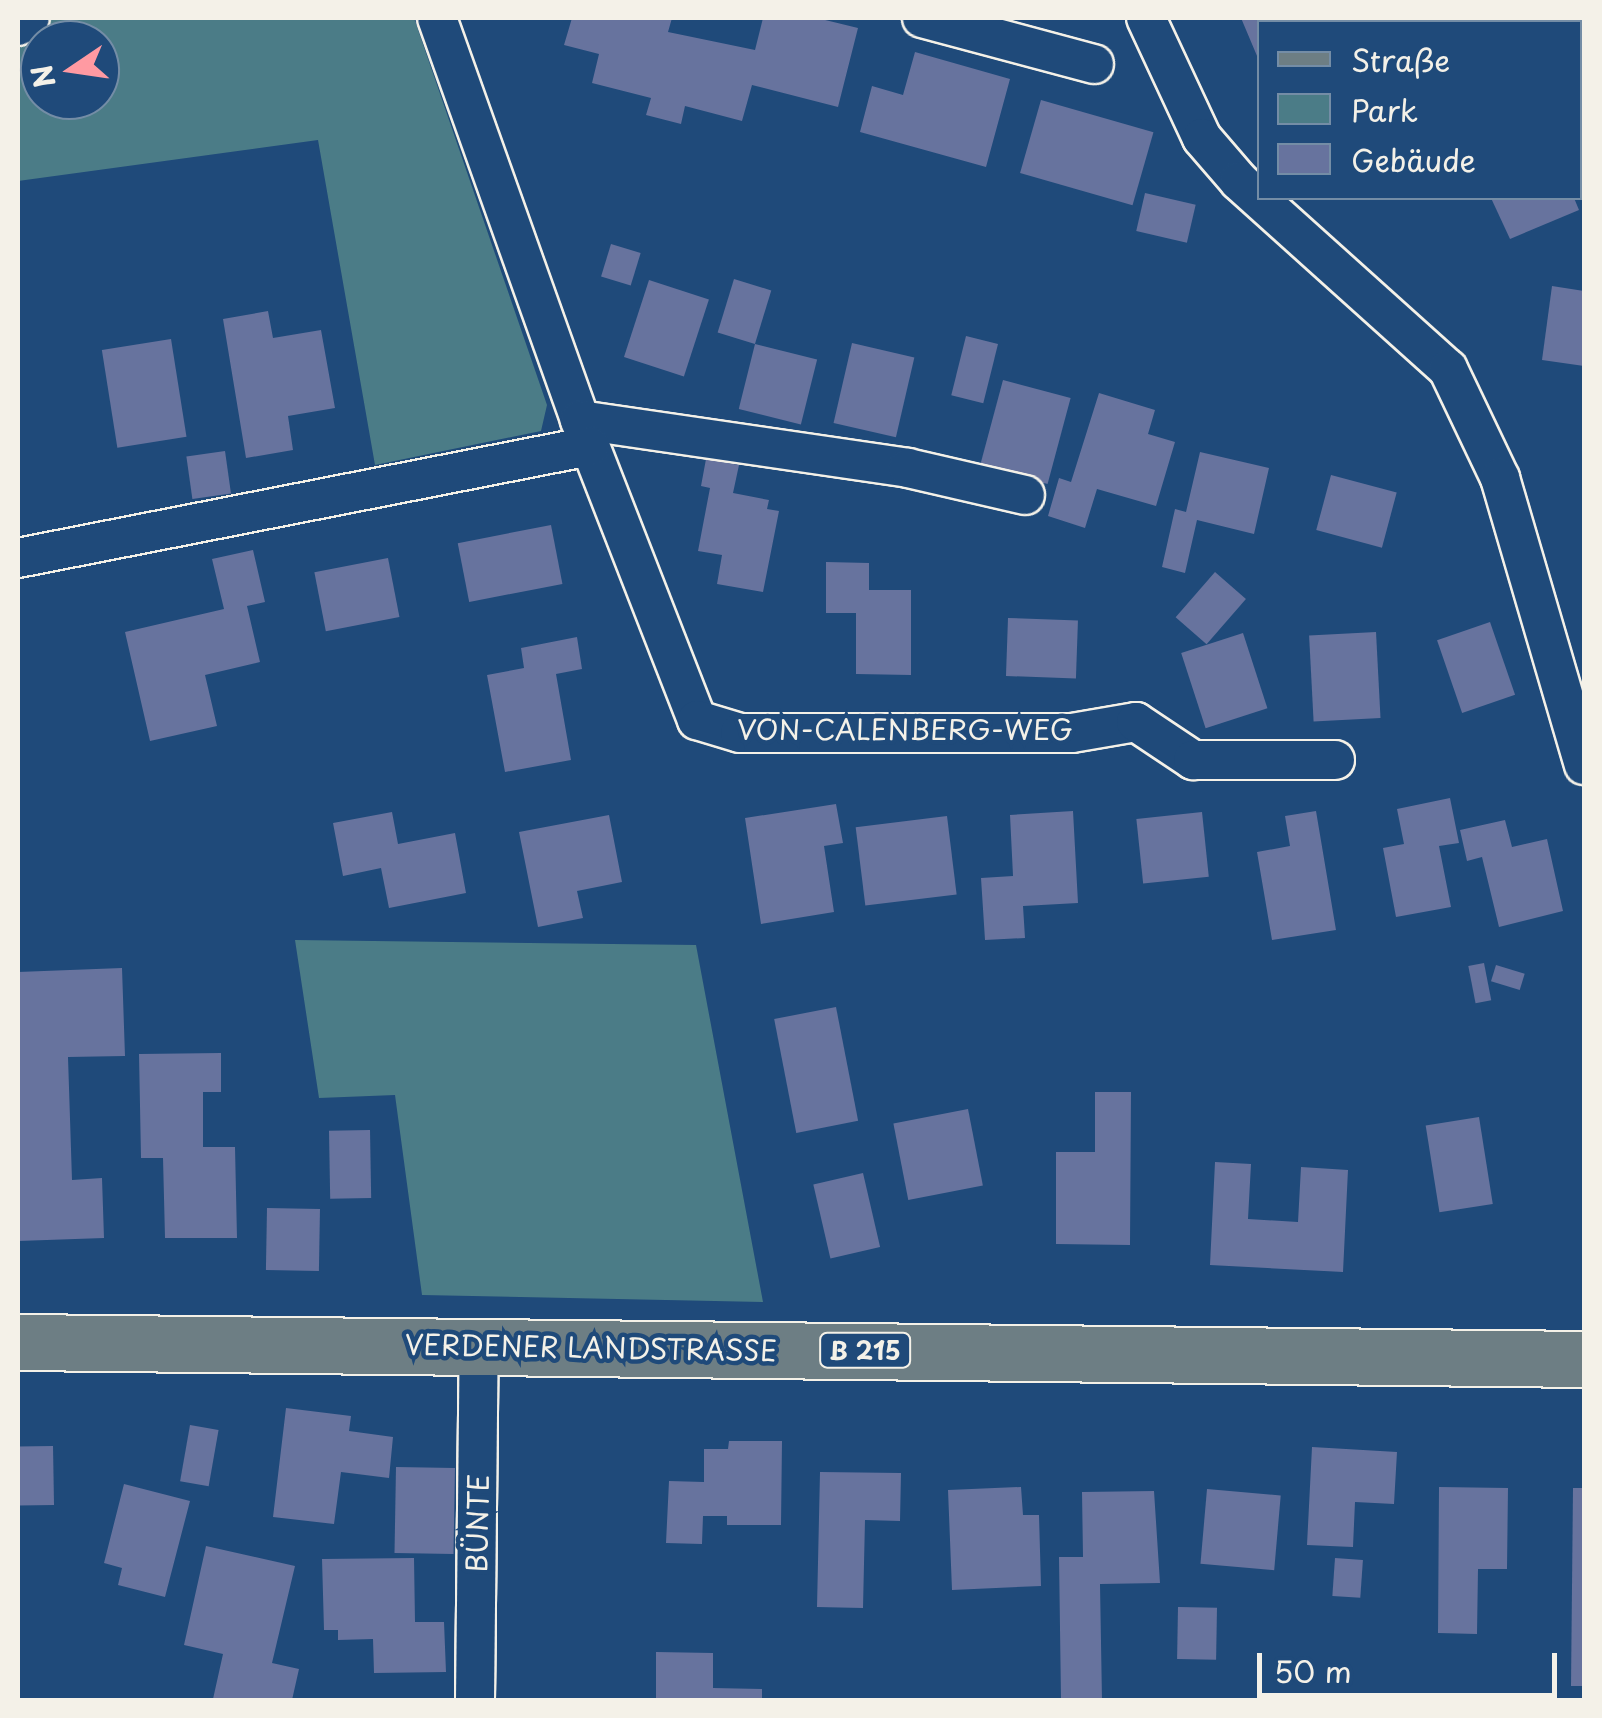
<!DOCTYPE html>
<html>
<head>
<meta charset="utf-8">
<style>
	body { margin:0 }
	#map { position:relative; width:1602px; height:1718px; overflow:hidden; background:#1f4a7a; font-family:"Playpen Sans",sans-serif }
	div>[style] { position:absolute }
	.green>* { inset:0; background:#4b7c87 }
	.building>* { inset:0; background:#67739e; transform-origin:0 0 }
	.roads { filter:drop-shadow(2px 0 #f4f1e8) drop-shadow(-2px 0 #f4f1e8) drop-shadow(0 2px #f4f1e8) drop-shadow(0 -2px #f4f1e8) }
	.minor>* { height:38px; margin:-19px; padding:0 19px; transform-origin:19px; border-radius:19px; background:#1f4a7a }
	.primary>* { height:55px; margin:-27.5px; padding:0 27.5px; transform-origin:27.5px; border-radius:27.5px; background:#6d7e84 }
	span { translate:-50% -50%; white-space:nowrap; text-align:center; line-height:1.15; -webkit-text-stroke:9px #1f4a7a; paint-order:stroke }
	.shield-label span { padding:2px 8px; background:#1f4a7a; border:2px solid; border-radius:8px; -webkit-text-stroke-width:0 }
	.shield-label { font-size:25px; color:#f4f1e8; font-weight:700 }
	.street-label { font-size:28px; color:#f4f1e8 }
	.frame { position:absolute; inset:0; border:20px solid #f4f1e8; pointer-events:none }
	.legend { position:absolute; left:1257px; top:20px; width:325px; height:180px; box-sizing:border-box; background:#1f4a7a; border:2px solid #748da6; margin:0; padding:12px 18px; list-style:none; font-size:30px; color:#f4f1e8 }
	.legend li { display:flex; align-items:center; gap:20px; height:50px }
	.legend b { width:50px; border:2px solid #748da6 }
	.north { position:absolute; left:20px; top:20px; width:100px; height:100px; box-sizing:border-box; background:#1f4a7a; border:2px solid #748da6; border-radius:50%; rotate:257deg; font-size:28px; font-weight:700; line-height:40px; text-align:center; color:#f4f1e8 }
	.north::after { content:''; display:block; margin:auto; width:35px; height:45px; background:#ff9aa2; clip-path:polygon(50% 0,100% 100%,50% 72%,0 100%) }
	.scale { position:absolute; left:1257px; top:1653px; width:300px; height:45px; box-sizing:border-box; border:5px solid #f4f1e8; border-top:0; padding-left:12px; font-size:30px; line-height:35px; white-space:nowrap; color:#f4f1e8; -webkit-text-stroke:8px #1f4a7a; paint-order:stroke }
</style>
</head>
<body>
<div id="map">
	<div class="green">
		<i style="clip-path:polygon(evenodd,18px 18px,414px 18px,547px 405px,541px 431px,375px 465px,318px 140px,18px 181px,18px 18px,40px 40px,100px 40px,100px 100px,40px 100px,40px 40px)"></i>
		<i style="clip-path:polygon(295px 940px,696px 945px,763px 1302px,422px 1295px,395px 1095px,319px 1098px)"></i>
	</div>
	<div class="building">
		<i style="clip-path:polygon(572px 18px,672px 18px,668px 32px,755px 50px,763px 18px,817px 18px,858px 28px,838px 107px,752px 85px,742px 121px,685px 106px,681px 124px,646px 115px,651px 98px,592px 83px,599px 54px,564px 45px)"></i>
		<i style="clip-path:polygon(1241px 18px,1284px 22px,1260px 22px,1260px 63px)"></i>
		<i style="clip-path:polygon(915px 52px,1010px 79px,986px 167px,860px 132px,872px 86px,903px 95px)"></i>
		<i style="left:1041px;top:100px;width:117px;height:76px;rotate:16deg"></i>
		<i style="left:1145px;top:193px;width:52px;height:39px;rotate:13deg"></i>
		<i style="clip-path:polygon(1491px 198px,1574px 198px,1579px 210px,1510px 239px)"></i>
		<i style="left:611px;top:244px;width:31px;height:34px;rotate:17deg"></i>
		<i style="left:734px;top:279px;width:39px;height:56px;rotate:17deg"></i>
		<i style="left:649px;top:280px;width:63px;height:81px;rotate:18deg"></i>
		<i style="clip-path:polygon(1552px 286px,1584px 291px,1584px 366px,1542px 360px)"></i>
		<i style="clip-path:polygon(268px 311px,273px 338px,321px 330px,335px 408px,288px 416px,293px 450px,246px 458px,223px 319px)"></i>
		<i style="left:966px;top:336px;width:33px;height:61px;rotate:14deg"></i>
		<i style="left:171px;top:339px;width:99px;height:70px;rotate:81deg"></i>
		<i style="left:852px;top:343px;width:64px;height:82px;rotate:13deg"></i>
		<i style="left:755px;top:344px;width:64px;height:67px;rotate:14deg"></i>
		<i style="left:1003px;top:380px;width:70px;height:89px;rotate:15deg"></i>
		<i style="clip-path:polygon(1099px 393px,1155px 410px,1148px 434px,1175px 442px,1156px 506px,1097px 489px,1085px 528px,1048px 516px,1059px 478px,1071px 482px)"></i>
		<i style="left:225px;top:451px;width:43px;height:39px;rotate:82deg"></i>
		<i style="clip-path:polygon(1200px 452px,1269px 468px,1254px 534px,1197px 520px,1185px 573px,1162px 567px,1175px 509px,1186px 512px)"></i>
		<i style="clip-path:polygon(706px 459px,739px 465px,733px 493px,769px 500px,767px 509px,779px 511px,763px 592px,717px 584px,722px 555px,698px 551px,710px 488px,701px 486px)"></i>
		<i style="left:1331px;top:475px;width:68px;height:57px;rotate:15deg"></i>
		<i style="left:551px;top:525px;width:60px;height:95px;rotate:79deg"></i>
		<i style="clip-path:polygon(253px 550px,265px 602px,247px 606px,260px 662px,205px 675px,217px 726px,150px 741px,125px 632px,224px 609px,212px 559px)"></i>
		<i style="left:388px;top:558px;width:60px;height:75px;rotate:79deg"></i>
		<i style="clip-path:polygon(826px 562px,869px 563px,869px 590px,911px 590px,911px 675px,856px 674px,856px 613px,826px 613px)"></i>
		<i style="left:1215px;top:572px;width:41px;height:60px;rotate:41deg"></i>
		<i style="left:1008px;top:618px;width:70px;height:58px;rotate:2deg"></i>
		<i style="left:1490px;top:622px;width:77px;height:56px;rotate:71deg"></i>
		<i style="left:1376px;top:632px;width:86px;height:67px;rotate:87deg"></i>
		<i style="left:1243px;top:633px;width:79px;height:65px;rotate:72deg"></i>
		<i style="clip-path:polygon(577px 637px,582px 669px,556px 674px,571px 760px,505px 772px,487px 675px,524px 668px,521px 648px)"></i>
		<i style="clip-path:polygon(1450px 798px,1459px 843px,1439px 846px,1451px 907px,1396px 917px,1383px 848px,1404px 844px,1397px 809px)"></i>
		<i style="clip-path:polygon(836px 804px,843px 843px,824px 846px,834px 912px,761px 924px,745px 818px)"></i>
		<i style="clip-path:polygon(1073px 811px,1078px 903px,1023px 906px,1025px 938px,985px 940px,981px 878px,1013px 876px,1010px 815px)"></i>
		<i style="clip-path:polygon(1316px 811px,1336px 930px,1272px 940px,1257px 852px,1290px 846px,1285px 816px)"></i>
		<i style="clip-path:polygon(392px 812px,398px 844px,455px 833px,466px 893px,389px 908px,381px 868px,343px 876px,333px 823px)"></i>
		<i style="left:1202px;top:812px;width:65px;height:66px;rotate:84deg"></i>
		<i style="clip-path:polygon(609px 815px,622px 882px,577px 891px,583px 918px,538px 927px,519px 832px)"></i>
		<i style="left:947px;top:816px;width:79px;height:92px;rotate:83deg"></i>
		<i style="clip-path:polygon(1505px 820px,1512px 847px,1547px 839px,1563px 911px,1499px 927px,1482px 857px,1467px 861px,1460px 830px)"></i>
		<i style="left:1484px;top:963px;width:38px;height:16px;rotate:79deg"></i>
		<i style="left:1496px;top:965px;width:30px;height:17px;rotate:17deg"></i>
		<i style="clip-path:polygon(122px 968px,125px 1056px,68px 1057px,72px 1180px,102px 1178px,104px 1238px,18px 1241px,18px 972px)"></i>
		<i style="left:836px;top:1007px;width:116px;height:63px;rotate:79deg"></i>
		<i style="clip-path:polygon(221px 1053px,221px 1092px,203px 1092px,203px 1147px,235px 1147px,237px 1238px,165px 1238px,163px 1158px,141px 1158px,139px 1054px)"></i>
		<i style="clip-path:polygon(1095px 1092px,1131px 1092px,1130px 1245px,1056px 1244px,1056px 1152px,1095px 1152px)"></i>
		<i style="left:968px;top:1109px;width:78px;height:76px;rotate:79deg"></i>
		<i style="left:1479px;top:1117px;width:88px;height:54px;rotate:81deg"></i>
		<i style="left:370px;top:1130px;width:68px;height:41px;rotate:89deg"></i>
		<i style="clip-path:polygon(1215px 1162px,1251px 1164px,1248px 1219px,1298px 1222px,1301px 1167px,1348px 1170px,1343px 1272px,1210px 1265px)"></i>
		<i style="left:863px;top:1173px;width:76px;height:51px;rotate:77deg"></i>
		<i style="left:267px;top:1208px;width:53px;height:62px;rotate:1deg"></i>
		<i style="clip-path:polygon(286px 1408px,351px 1416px,349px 1431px,393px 1437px,389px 1478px,341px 1472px,334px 1524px,273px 1517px)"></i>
		<i style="left:190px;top:1425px;width:29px;height:57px;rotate:10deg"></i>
		<i style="clip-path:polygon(729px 1441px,782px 1441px,781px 1525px,727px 1525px,727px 1516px,703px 1516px,702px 1544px,666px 1543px,669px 1481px,704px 1482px,704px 1449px,728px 1449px)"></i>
		<i style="left:53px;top:1446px;width:59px;height:35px;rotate:89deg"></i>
		<i style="clip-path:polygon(1312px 1447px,1397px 1452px,1394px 1504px,1355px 1502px,1353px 1547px,1307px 1545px)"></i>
		<i style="left:396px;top:1467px;width:59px;height:86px;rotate:1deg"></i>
		<i style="clip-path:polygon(820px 1472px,901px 1473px,900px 1521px,865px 1520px,863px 1608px,817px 1607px)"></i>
		<i style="clip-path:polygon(124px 1484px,190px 1501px,165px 1597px,118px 1585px,122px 1568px,104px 1563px)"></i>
		<i style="clip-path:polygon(1021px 1487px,1023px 1515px,1039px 1515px,1041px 1586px,952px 1590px,948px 1490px)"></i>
		<i style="clip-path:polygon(1439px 1487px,1508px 1488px,1507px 1569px,1478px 1569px,1477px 1634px,1438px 1633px)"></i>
		<i style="clip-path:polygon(1573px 1488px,1584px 1488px,1584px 1686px,1571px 1686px)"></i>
		<i style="left:1207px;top:1489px;width:74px;height:75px;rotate:5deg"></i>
		<i style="clip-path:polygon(1154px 1491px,1160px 1583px,1100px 1584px,1102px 1700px,1061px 1700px,1059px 1557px,1083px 1557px,1082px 1492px)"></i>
		<i style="clip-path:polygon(206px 1546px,295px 1566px,272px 1663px,299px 1669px,292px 1700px,213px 1699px,223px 1654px,184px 1645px)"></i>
		<i style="clip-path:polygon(414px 1558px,415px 1622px,444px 1622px,446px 1672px,374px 1673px,373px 1639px,338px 1640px,338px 1630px,324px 1630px,322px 1559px)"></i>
		<i style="left:1335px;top:1558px;width:28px;height:38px;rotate:4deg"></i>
		<i style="left:1178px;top:1607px;width:39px;height:52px;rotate:1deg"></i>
		<i style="clip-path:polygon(656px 1652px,713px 1653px,713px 1688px,762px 1689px,762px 1700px,656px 1700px)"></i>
	</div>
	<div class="roads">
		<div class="minor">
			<i style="left:437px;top:18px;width:427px;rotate:70.4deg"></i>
			<i style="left:580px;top:420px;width:322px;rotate:68.7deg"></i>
			<i style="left:697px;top:720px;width:45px;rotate:16.8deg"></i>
			<i style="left:740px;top:733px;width:332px"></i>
			<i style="left:1072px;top:733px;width:65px;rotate:-9.8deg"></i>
			<i style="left:1136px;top:722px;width:69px;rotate:33.7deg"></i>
			<i style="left:1193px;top:760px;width:142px"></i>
			<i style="left:922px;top:18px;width:178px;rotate:15deg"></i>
			<i style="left:1146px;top:18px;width:132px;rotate:65deg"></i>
			<i style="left:1202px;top:138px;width:57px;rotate:49.3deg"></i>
			<i style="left:1239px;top:181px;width:281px;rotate:42deg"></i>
			<i style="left:1448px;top:369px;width:121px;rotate:64.5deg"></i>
			<i style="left:1500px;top:478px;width:299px;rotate:73.7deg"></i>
			<i style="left:18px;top:26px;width:14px;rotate:-34deg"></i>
			<i style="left:1580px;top:43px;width:11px;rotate:68deg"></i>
			<i style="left:580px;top:420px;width:331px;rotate:8.3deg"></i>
			<i style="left:908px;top:468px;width:120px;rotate:13deg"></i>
			<i style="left:18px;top:558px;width:583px;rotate:-11.08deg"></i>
			<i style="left:475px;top:1700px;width:354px;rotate:-89.4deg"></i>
		</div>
		<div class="primary">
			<i style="left:18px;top:1342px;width:1566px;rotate:0.62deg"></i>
		</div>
	</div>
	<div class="shield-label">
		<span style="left:865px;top:1350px">B 215</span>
	</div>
	<div class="street-label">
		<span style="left:905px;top:729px">VON-CALENBERG-WEG</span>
		<span style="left:591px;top:1347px;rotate:1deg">VERDENER LANDSTRASSE</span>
		<span style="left:477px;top:1523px;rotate:-89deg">BÜNTE</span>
	</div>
	<div class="frame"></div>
	<ul class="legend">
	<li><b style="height:12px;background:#6d7e84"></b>Straße</li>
	<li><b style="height:28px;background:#4b7c87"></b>Park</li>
	<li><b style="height:28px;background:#67739e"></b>Gebäude</li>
	</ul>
	<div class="north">N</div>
	<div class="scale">50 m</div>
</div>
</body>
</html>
